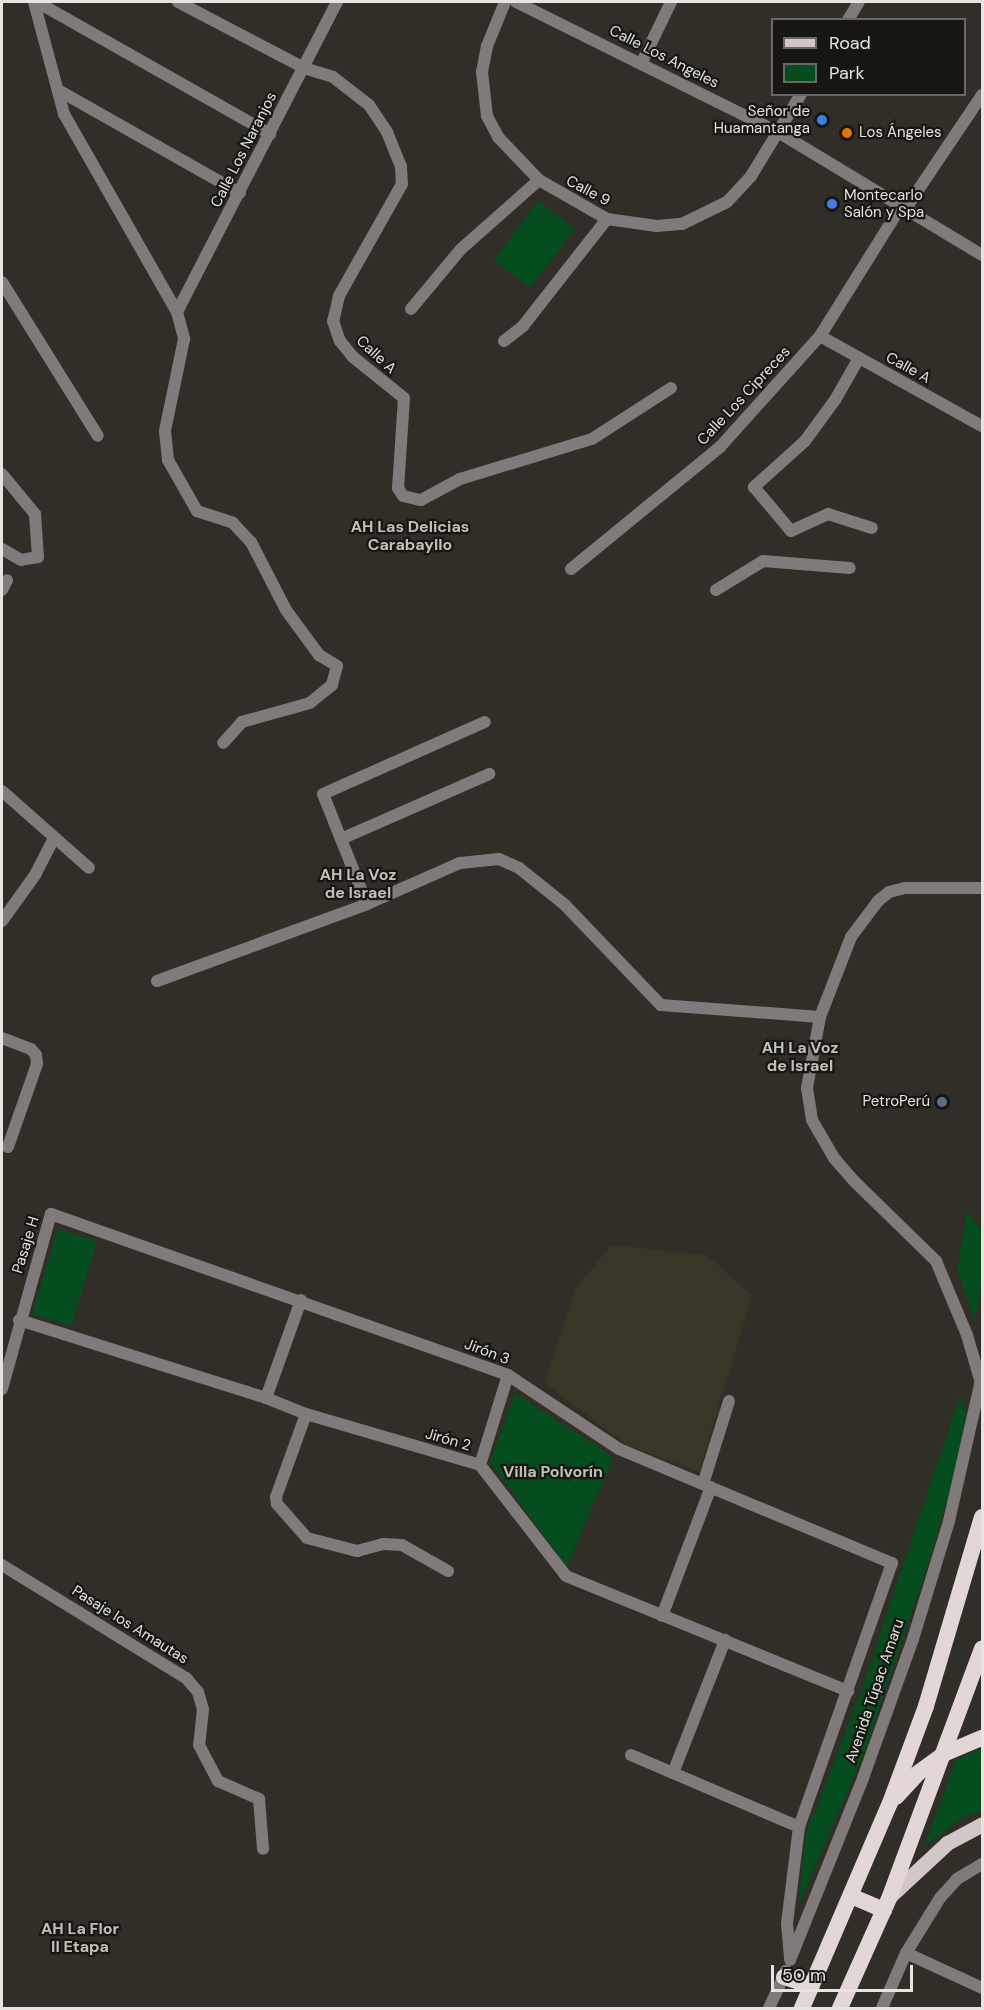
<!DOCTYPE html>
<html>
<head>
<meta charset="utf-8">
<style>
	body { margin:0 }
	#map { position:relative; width:984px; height:2010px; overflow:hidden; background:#302e26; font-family:"DM Sans",sans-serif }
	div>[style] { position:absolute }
	.built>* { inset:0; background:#393527 }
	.green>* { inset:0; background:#054d1e; transform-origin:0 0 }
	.pedestrian>* { height:12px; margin:-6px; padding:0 6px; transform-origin:6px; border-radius:6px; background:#807a7a }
	.minor>* { height:12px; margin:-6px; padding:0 6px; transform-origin:6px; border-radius:6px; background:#807a7a }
	.primary>* { height:15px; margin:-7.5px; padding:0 7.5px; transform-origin:7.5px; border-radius:7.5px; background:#d2c7c6 }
	.trunk>* { height:16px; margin:-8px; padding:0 8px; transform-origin:8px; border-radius:8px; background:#e2d6d6 }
	.dots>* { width:16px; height:16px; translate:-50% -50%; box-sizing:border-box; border:3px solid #171612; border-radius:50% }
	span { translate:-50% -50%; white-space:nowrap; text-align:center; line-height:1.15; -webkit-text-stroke:4.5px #171612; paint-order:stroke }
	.street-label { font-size:15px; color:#e6e4df }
	.poi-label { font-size:15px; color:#e6e4df }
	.right { translate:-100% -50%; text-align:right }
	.left { translate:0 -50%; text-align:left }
	.neighbourhood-label { font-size:16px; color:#c2c0b6; font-weight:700 }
	.frame { position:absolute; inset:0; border:3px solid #e6e4df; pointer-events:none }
	.legend { position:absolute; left:771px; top:18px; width:195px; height:78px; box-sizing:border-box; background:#171612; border:2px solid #6a6864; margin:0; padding:8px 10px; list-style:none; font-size:18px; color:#e6e4df }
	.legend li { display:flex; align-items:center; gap:12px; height:30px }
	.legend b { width:30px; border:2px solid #6a6864 }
	.scale { position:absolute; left:771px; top:1965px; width:142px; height:27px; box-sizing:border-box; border:3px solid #e6e4df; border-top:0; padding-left:8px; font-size:18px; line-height:21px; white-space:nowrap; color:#e6e4df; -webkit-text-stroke:4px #171612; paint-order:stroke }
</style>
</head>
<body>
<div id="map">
	<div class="built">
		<i style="clip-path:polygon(611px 1245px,707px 1255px,752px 1296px,699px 1472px,627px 1445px,544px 1383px,575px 1289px)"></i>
	</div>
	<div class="green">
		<i style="left:538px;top:201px;width:46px;height:74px;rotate:37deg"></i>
		<i style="clip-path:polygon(967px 1211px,982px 1232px,982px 1278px,975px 1320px,957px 1270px)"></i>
		<i style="left:58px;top:1229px;width:41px;height:89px;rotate:17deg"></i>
		<i style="clip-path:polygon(515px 1393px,613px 1457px,567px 1567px,490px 1462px)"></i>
		<i style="clip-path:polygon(960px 1396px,969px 1423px,927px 1568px,865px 1751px,798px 1907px,806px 1834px,858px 1700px)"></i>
		<i style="clip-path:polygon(982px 1748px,982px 1811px,962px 1818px,924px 1846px,956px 1760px)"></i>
	</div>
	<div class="pedestrian">
		<i style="left:859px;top:358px;width:48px;rotate:119.7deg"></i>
		<i style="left:835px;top:400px;width:51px;rotate:126.2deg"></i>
		<i style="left:805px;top:441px;width:69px;rotate:138deg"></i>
		<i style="left:754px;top:487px;width:57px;rotate:49.9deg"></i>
		<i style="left:791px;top:531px;width:41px;rotate:-24.7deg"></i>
		<i style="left:828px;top:514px;width:46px;rotate:17.7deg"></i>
		<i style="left:716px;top:590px;width:55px;rotate:-31.7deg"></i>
		<i style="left:763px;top:561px;width:87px;rotate:4.6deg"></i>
	</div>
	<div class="minor">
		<i style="left:34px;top:2px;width:116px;rotate:75deg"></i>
		<i style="left:64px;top:114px;width:228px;rotate:60.3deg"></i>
		<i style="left:177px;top:312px;width:28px;rotate:75deg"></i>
		<i style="left:184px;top:339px;width:94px;rotate:101.7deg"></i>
		<i style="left:165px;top:431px;width:29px;rotate:84deg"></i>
		<i style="left:168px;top:460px;width:59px;rotate:60.4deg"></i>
		<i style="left:197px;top:511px;width:38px;rotate:18deg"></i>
		<i style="left:233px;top:523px;width:26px;rotate:47deg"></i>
		<i style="left:251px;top:542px;width:76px;rotate:62.8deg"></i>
		<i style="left:286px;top:610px;width:56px;rotate:53.7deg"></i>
		<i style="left:319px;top:655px;width:21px;rotate:31deg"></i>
		<i style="left:337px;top:666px;width:20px;rotate:105deg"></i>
		<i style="left:332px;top:685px;width:28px;rotate:141deg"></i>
		<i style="left:310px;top:703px;width:71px;rotate:164.4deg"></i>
		<i style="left:242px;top:722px;width:28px;rotate:132deg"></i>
		<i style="left:37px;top:2px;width:268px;rotate:29.5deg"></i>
		<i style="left:178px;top:2px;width:142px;rotate:27.6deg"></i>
		<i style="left:304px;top:68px;width:30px;rotate:17deg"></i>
		<i style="left:333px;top:77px;width:46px;rotate:37.9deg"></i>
		<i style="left:369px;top:105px;width:32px;rotate:56deg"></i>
		<i style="left:387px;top:132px;width:38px;rotate:68deg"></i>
		<i style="left:401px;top:167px;width:17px;rotate:87deg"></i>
		<i style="left:402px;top:184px;width:129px;rotate:119.4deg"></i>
		<i style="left:339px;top:296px;width:26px;rotate:103deg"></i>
		<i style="left:333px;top:321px;width:21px;rotate:71deg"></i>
		<i style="left:340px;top:341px;width:21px;rotate:51deg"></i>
		<i style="left:353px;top:357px;width:65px;rotate:38.8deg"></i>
		<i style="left:404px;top:398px;width:90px;rotate:93.8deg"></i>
		<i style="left:398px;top:488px;width:9px;rotate:58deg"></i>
		<i style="left:403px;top:496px;width:18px;rotate:13deg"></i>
		<i style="left:421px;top:500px;width:44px;rotate:-28.3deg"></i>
		<i style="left:460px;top:479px;width:138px;rotate:-16.9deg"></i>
		<i style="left:592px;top:439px;width:94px;rotate:-32.8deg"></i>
		<i style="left:505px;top:2px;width:48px;rotate:112.2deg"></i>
		<i style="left:487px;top:46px;width:26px;rotate:101deg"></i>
		<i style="left:482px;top:72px;width:44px;rotate:83.5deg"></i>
		<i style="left:487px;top:116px;width:24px;rotate:62deg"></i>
		<i style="left:498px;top:137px;width:59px;rotate:46.4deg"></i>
		<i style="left:539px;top:180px;width:78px;rotate:29.8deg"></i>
		<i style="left:607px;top:219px;width:50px;rotate:8deg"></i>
		<i style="left:657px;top:226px;width:25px;rotate:-5deg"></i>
		<i style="left:682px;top:224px;width:50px;rotate:-26.1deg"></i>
		<i style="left:727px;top:202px;width:35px;rotate:-47deg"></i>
		<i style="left:751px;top:176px;width:96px;rotate:-58.6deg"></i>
		<i style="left:516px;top:2px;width:292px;rotate:26.4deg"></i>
		<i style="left:778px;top:132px;width:238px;rotate:31.1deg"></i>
		<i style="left:848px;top:20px;width:21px;rotate:-59deg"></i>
		<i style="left:642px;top:62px;width:67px;rotate:-64.2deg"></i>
		<i style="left:58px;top:90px;width:209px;rotate:29.5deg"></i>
		<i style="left:904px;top:211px;width:140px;rotate:-56.1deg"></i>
		<i style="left:2px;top:282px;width:181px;rotate:58.1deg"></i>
		<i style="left:411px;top:309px;width:78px;rotate:-50.2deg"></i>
		<i style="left:461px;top:249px;width:104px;rotate:-41.5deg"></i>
		<i style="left:177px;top:312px;width:349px;rotate:-62.7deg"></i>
		<i style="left:820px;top:336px;width:185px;rotate:29.1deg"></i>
		<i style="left:504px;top:341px;width:24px;rotate:-38deg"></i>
		<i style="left:523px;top:326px;width:136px;rotate:-51.9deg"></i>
		<i style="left:2px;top:474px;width:52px;rotate:50.5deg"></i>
		<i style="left:35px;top:514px;width:43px;rotate:86deg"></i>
		<i style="left:38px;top:557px;width:17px;rotate:170deg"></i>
		<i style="left:21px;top:560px;width:22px;rotate:-150deg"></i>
		<i style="left:571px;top:569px;width:193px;rotate:-39.3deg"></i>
		<i style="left:720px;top:447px;width:149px;rotate:-48deg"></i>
		<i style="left:820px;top:336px;width:151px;rotate:-58deg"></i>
		<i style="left:2px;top:590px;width:11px;rotate:-63deg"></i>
		<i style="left:2px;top:791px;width:116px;rotate:41.5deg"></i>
		<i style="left:341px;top:839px;width:162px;rotate:-23.7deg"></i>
		<i style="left:367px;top:904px;width:118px;rotate:-111.8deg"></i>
		<i style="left:323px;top:794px;width:177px;rotate:-24deg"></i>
		<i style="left:2px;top:921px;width:57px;rotate:-54.3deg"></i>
		<i style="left:35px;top:875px;width:42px;rotate:-62.8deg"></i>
		<i style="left:157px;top:981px;width:224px;rotate:-20.1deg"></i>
		<i style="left:367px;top:904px;width:102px;rotate:-23.8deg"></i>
		<i style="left:460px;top:863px;width:39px;rotate:-6deg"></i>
		<i style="left:499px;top:859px;width:22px;rotate:24deg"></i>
		<i style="left:519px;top:868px;width:58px;rotate:38.7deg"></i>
		<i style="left:564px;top:904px;width:140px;rotate:46.2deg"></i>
		<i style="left:661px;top:1005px;width:159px;rotate:4.3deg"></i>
		<i style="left:820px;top:1017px;width:86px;rotate:-68.8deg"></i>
		<i style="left:851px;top:937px;width:45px;rotate:-53.1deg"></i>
		<i style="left:878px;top:901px;width:14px;rotate:-39deg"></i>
		<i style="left:889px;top:892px;width:16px;rotate:-14deg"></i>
		<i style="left:905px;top:888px;width:77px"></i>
		<i style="left:820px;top:1017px;width:72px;rotate:100.4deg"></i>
		<i style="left:807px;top:1088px;width:32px;rotate:81deg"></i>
		<i style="left:812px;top:1120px;width:44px;rotate:59.9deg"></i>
		<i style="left:834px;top:1158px;width:30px;rotate:49deg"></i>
		<i style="left:854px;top:1181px;width:115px;rotate:44.3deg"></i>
		<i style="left:936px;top:1261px;width:80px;rotate:67.3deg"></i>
		<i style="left:967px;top:1335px;width:50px;rotate:73.7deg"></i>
		<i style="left:2px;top:1038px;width:31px;rotate:21deg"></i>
		<i style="left:31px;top:1049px;width:8px;rotate:50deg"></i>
		<i style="left:36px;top:1055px;width:9px;rotate:84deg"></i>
		<i style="left:37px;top:1064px;width:88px;rotate:109.3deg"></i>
		<i style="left:19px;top:1320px;width:259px;rotate:17.5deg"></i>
		<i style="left:266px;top:1398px;width:43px;rotate:21.8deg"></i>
		<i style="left:306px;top:1414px;width:181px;rotate:16.3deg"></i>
		<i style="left:480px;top:1465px;width:140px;rotate:52.2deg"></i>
		<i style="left:566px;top:1576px;width:305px;rotate:22.2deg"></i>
		<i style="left:2px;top:1389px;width:182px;rotate:-74.4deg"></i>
		<i style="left:51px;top:1214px;width:485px;rotate:19.4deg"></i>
		<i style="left:508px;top:1375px;width:133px;rotate:33.7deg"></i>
		<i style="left:619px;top:1449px;width:296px;rotate:22.7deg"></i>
		<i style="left:892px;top:1563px;width:280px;rotate:109.4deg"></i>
		<i style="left:799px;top:1827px;width:97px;rotate:97.1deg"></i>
		<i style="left:787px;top:1923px;width:37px;rotate:85deg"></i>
		<i style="left:266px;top:1398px;width:104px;rotate:-70.3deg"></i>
		<i style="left:306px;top:1414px;width:88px;rotate:109.9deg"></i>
		<i style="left:276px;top:1497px;width:7px;rotate:82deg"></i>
		<i style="left:277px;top:1504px;width:45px;rotate:48.6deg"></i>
		<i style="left:307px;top:1538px;width:52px;rotate:14.6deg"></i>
		<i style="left:357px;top:1551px;width:27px;rotate:-15deg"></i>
		<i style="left:383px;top:1544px;width:19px;rotate:3deg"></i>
		<i style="left:402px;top:1545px;width:53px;rotate:29.5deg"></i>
		<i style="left:480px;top:1465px;width:94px;rotate:-72.7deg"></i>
		<i style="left:703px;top:1484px;width:87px;rotate:-72.6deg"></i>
		<i style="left:2px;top:1565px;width:216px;rotate:31.6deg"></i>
		<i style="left:186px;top:1678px;width:18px;rotate:49deg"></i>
		<i style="left:198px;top:1692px;width:18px;rotate:74deg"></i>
		<i style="left:203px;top:1709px;width:36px;rotate:96deg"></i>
		<i style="left:199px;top:1745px;width:41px;rotate:62.2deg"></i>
		<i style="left:218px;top:1781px;width:45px;rotate:23.7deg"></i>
		<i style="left:259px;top:1799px;width:50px;rotate:85.4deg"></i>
		<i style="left:662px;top:1616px;width:138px;rotate:-69.2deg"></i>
		<i style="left:631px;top:1755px;width:183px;rotate:23.2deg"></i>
		<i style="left:673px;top:1773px;width:143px;rotate:-68.6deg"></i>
		<i style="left:906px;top:1953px;width:84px;rotate:24.7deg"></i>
		<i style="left:792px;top:1955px;width:191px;rotate:-68.1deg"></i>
		<i style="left:863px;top:1778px;width:148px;rotate:-70.2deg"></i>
		<i style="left:913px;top:1639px;width:123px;rotate:-73deg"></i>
		<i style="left:949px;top:1521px;width:149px;rotate:-77.2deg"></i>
		<i style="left:769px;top:2008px;width:41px;rotate:-65.3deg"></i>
		<i style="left:882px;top:2008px;width:60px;rotate:-66.4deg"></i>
		<i style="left:906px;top:1953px;width:65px;rotate:-58.3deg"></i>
		<i style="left:940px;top:1898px;width:25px;rotate:-48deg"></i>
		<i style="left:957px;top:1879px;width:29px;rotate:-31deg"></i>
	</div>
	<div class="primary">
		<i style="left:890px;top:1896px;width:78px;rotate:-42.9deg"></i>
		<i style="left:947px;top:1843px;width:40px;rotate:-28deg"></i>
	</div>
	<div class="trunk">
		<i style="left:896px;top:1797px;width:33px;rotate:-47deg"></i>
		<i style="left:918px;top:1773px;width:34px;rotate:-36deg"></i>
		<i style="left:946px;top:1753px;width:39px;rotate:-23deg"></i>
		<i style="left:851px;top:1896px;width:36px;rotate:23deg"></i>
		<i style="left:784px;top:1977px;width:29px;rotate:18deg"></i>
		<i style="left:802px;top:2008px;width:223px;rotate:-66.8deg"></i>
		<i style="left:890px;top:1803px;width:103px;rotate:-69.6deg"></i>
		<i style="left:926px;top:1706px;width:197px;rotate:-73.5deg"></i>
		<i style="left:840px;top:2008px;width:123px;rotate:-65.9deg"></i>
		<i style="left:890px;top:1896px;width:264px;rotate:-69.6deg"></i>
	</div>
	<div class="dots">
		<i style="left:822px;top:120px;background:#3f7fe0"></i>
		<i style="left:847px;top:133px;background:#e8710a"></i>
		<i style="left:832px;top:204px;background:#3f7fe0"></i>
		<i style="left:942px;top:1102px;background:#5c6f8a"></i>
	</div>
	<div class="street-label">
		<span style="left:664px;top:57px;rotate:27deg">Calle Los Angeles</span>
		<span style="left:244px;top:150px;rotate:-63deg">Calle Los Naranjos</span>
		<span style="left:588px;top:191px;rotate:28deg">Calle 9</span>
		<span style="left:376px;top:355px;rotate:43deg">Calle A</span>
		<span style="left:908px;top:368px;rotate:29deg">Calle A</span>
		<span style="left:744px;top:396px;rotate:-47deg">Calle Los Cipreces</span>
		<span style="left:26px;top:1245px;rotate:-73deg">Pasaje H</span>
		<span style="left:487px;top:1352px;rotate:21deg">Jirón 3</span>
		<span style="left:448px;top:1440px;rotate:16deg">Jirón 2</span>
		<span style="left:130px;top:1625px;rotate:32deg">Pasaje los Amautas</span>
		<span style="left:875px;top:1691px;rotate:-71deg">Avenida Túpac Amaru</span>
	</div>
	<div class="poi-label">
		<span class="right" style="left:810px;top:120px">Señor de<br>Huamantanga</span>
		<span class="left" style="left:859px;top:133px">Los Ángeles</span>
		<span class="left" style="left:844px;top:204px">Montecarlo<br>Salón y Spa</span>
		<span class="right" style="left:930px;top:1102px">PetroPerú</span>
	</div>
	<div class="neighbourhood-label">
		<span style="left:410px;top:536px">AH Las Delicias<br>Carabayllo</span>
		<span style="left:358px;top:884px">AH La Voz<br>de Israel</span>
		<span style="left:800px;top:1057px">AH La Voz<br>de Israel</span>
		<span style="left:553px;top:1472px">Villa Polvorín</span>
		<span style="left:80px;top:1938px">AH La Flor<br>II Etapa</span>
	</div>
	<div class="frame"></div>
	<ul class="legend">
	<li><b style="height:8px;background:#d2c7c6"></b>Road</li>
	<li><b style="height:16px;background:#054d1e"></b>Park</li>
	</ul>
	<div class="scale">50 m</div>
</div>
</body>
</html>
